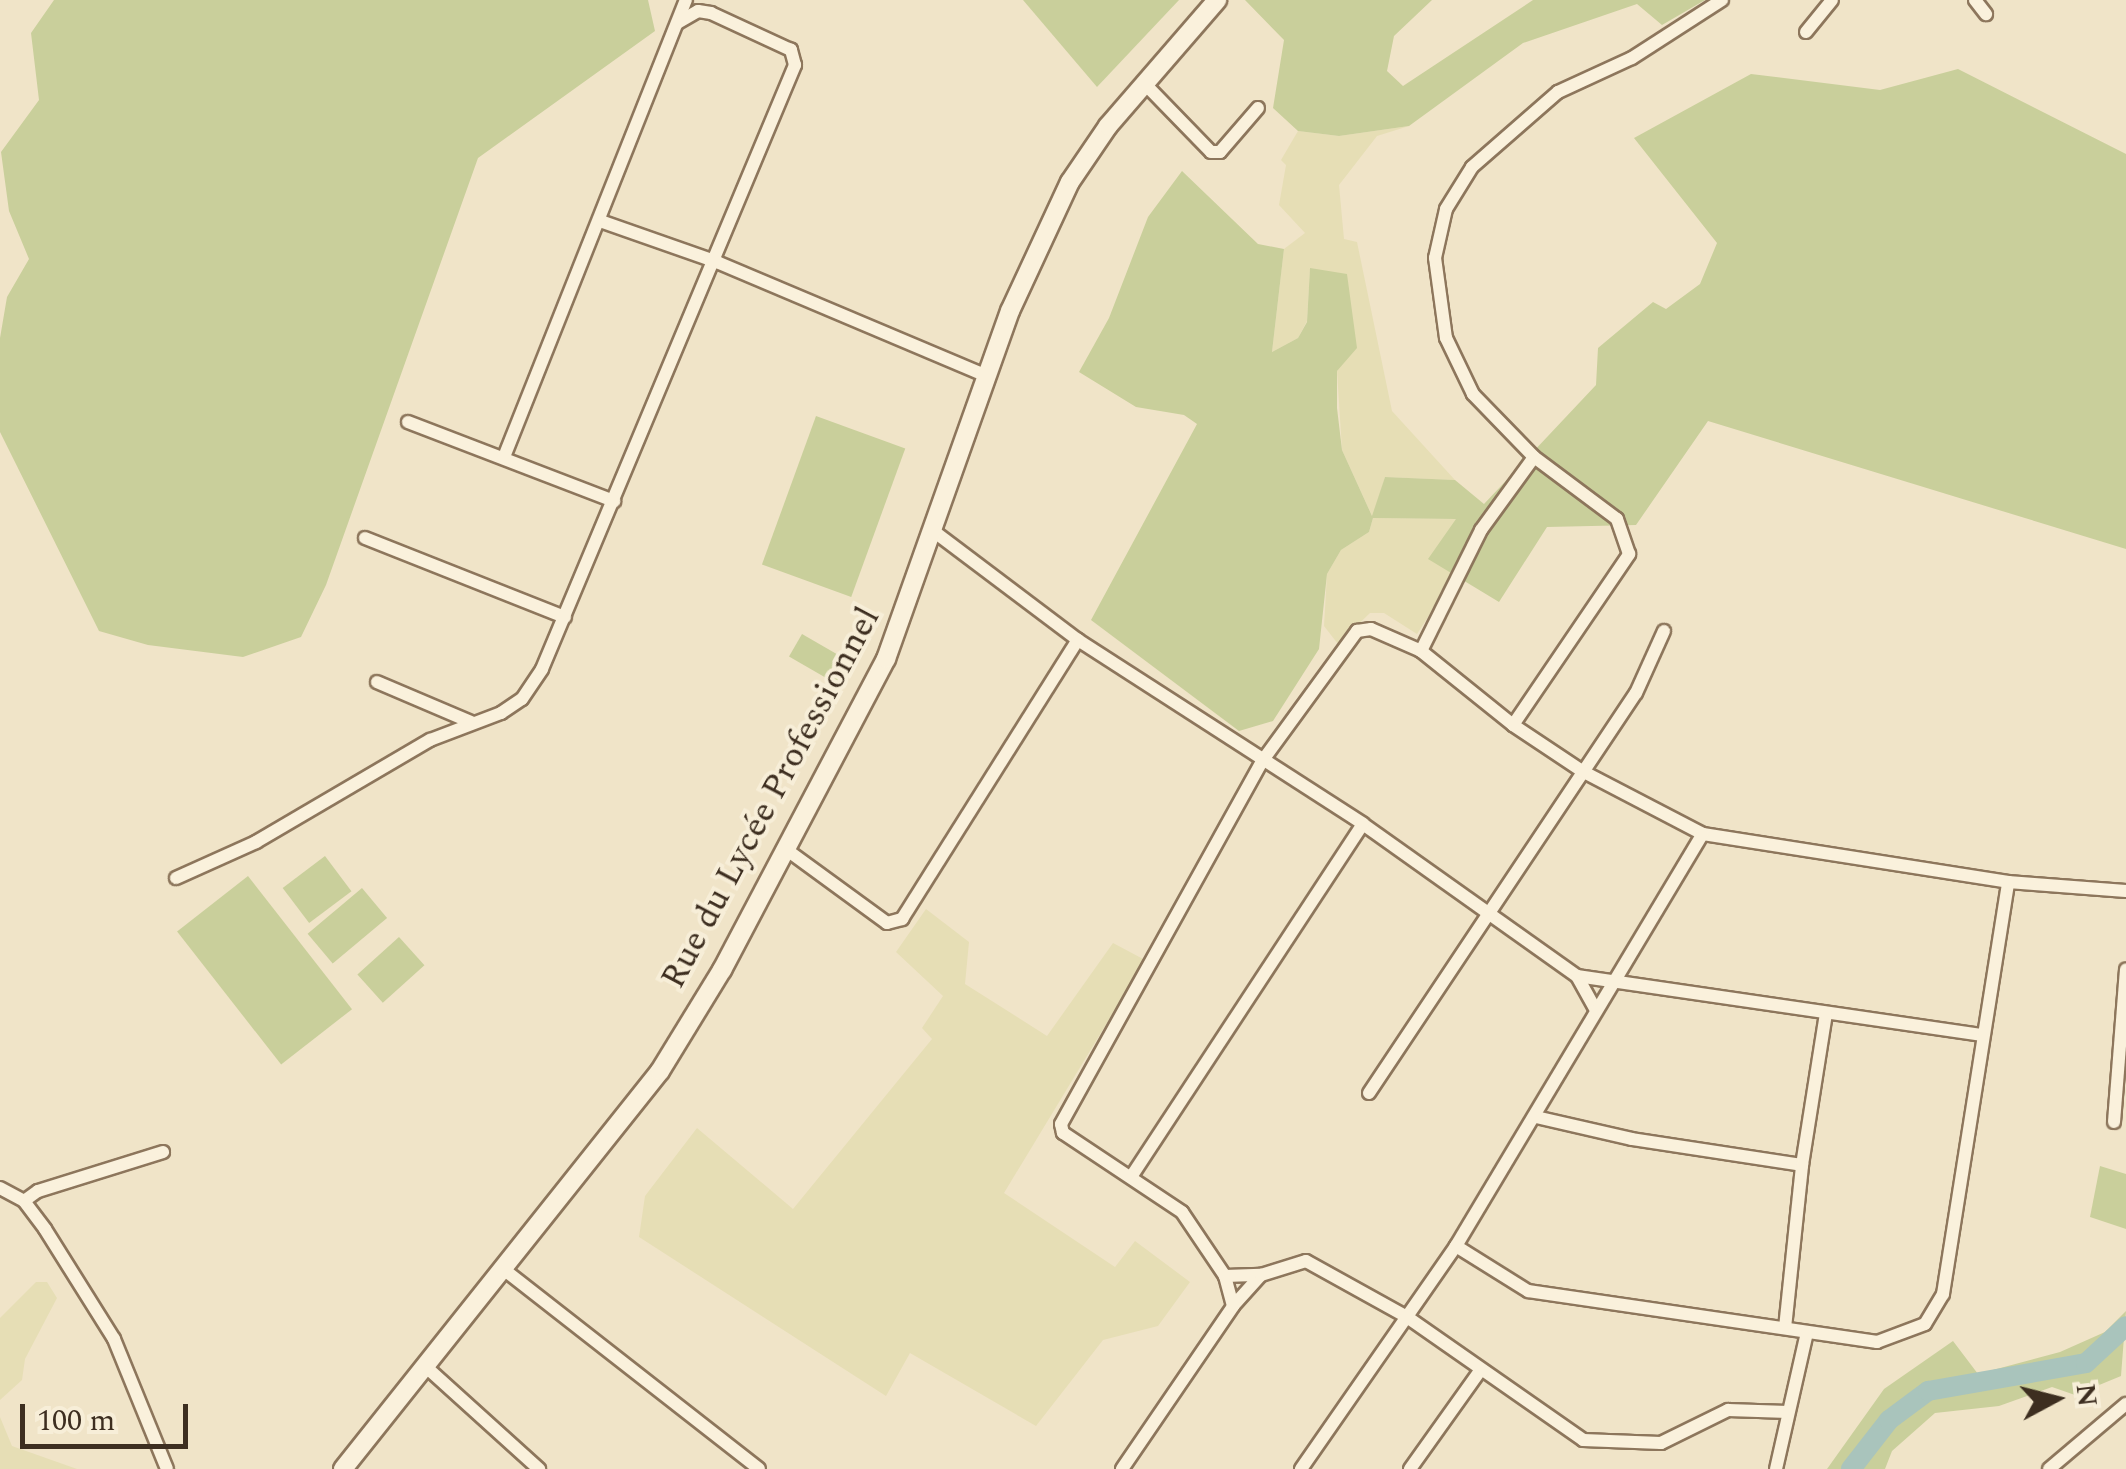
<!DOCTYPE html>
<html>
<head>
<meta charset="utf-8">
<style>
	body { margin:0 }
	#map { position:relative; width:2126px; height:1469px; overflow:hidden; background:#f0e4c8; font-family:Spectral,serif }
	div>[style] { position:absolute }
	.farmland>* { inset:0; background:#e6deb5 }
	.green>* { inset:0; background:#c9cf9b; transform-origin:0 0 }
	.river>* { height:20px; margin:-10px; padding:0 10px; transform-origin:10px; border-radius:10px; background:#a9c4bc }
	.roads { filter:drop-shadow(2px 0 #8d765c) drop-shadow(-2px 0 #8d765c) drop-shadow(0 2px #8d765c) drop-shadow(0 -2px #8d765c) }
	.minor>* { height:12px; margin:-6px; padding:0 6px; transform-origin:6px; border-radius:6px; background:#faf1dc }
	.secondary>* { height:18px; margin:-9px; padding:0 9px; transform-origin:9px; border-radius:9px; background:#faf1dc }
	span { translate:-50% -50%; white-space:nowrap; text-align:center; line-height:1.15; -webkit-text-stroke:8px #f7eed8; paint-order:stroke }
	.street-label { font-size:35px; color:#3d2e20 }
	.north { position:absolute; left:2006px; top:1349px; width:100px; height:100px; -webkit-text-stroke:8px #f7eed8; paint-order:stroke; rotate:83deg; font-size:28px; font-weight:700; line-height:40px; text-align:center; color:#3d2e20 }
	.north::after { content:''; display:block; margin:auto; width:35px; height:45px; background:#3d2e20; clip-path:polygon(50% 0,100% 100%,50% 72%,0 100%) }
	.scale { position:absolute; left:20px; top:1404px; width:168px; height:45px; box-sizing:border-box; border:5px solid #3d2e20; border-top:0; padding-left:12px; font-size:30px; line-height:35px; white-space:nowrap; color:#3d2e20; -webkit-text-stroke:8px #f7eed8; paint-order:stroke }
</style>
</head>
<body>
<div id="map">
	<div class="farmland">
		<i style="clip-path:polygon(1409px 126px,1377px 136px,1339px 185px,1344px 239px,1357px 242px,1392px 411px,1455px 480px,1385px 477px,1373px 518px,1457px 519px,1455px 575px,1417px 634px,1384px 613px,1370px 613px,1338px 644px,1324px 626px,1327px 574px,1341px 550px,1369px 532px,1373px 518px,1342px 450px,1337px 371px,1344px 357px,1310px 268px,1307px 321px,1298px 338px,1272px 352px,1284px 249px,1305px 233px,1279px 205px,1286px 165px,1281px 160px,1298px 131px,1339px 136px)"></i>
		<i style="clip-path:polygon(926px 909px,969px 942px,965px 984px,1047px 1036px,1113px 943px,1145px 960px,1004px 1193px,1115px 1267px,1135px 1241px,1190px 1282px,1158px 1326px,1103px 1340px,1036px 1426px,910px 1353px,886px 1396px,639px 1237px,645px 1196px,697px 1128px,793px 1209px,932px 1039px,922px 1028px,943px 996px,896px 952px)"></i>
		<i style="clip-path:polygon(36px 1282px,47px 1282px,57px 1298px,25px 1359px,22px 1380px,0 1400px,0 1318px)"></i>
		<i style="clip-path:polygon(0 1417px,12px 1446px,77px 1469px,0 1469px)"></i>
	</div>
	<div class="green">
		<i style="clip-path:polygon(54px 0,648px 0,655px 31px,478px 158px,326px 585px,301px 637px,243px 657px,148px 645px,99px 631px,0 432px,0 338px,7px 297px,29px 259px,9px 211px,1px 152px,39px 100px,31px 33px)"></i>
		<i style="clip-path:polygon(1023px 0,1179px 0,1097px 87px)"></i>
		<i style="clip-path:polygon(1245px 0,1432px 0,1394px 36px,1387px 71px,1403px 86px,1533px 0,1705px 0,1662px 25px,1637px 4px,1523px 43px,1409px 126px,1339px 136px,1298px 131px,1273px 108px,1284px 40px)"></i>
		<i style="clip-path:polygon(1958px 69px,2126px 154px,2126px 549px,1708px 421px,1636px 525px,1547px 527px,1499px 602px,1428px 559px,1456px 519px,1373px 518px,1369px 532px,1341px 550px,1327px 574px,1319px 649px,1273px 721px,1239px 731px,1091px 620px,1197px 424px,1184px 415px,1136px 407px,1079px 372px,1109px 318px,1148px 217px,1182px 171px,1258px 244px,1284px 249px,1272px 352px,1298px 338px,1307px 322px,1310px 268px,1347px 274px,1357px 348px,1337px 371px,1337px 408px,1342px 450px,1372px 516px,1385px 477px,1455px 480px,1484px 504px,1596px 385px,1598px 348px,1653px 302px,1666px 309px,1700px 284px,1717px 243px,1634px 138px,1751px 74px,1880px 90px)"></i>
		<i style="left:816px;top:416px;width:95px;height:158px;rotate:20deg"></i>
		<i style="left:802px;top:634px;width:54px;height:26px;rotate:30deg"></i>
		<i style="left:325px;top:856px;width:44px;height:53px;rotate:53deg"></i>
		<i style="left:248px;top:876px;width:169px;height:90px;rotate:52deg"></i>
		<i style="left:362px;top:888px;width:39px;height:71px;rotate:50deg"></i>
		<i style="left:399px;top:937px;width:38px;height:56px;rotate:48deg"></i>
		<i style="clip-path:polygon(2100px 1166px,2126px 1174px,2126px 1229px,2090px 1217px)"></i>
		<i style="clip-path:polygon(2126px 1311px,2121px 1376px,2075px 1395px,2052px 1387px,1999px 1406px,1935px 1413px,1892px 1451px,1885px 1469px,1827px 1469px,1884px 1389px,1953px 1341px,1978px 1374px,2060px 1352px,2105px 1332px)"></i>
	</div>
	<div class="river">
		<i style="left:1851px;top:1469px;width:62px;rotate:-52.2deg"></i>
		<i style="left:1889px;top:1420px;width:49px;rotate:-36.6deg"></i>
		<i style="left:1928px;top:1391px;width:160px;rotate:-10deg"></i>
		<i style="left:2086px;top:1363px;width:54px;rotate:-42.8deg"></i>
	</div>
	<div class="roads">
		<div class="minor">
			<i style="left:1975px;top:0;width:18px;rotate:52deg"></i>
			<i style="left:1806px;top:32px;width:41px;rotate:-50.9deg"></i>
			<i style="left:1144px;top:83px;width:96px;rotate:45.8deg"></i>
			<i style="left:1211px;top:152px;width:9px"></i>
			<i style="left:1220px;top:152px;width:58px;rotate:-49.2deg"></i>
			<i style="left:603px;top:222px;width:121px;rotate:19.3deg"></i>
			<i style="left:717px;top:262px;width:293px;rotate:22.9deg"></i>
			<i style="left:408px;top:422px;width:221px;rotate:21deg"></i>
			<i style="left:504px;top:457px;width:492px;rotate:-68.3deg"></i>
			<i style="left:936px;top:533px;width:178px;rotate:37deg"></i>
			<i style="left:1078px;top:640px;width:339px;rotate:32.8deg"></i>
			<i style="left:1363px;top:824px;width:262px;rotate:35.4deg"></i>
			<i style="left:1577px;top:976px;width:410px;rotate:8.3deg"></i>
			<i style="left:365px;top:538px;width:215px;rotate:21.6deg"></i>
			<i style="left:1421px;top:651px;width:135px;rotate:-63.6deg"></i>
			<i style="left:1481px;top:530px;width:90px;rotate:-54deg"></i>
			<i style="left:1534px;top:457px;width:88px;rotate:-134.1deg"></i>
			<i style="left:1473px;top:394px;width:62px;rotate:-115.7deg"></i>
			<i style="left:1446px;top:338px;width:81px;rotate:-97.8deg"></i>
			<i style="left:1435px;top:258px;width:50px;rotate:-77.3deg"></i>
			<i style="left:1446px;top:209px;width:49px;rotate:-58.2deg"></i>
			<i style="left:1472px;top:167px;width:114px;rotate:-41.1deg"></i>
			<i style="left:1558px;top:92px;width:81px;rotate:-24.7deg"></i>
			<i style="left:1632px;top:58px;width:107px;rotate:-32.8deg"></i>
			<i style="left:377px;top:682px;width:102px;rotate:23.1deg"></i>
			<i style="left:1513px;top:725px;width:207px;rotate:-55.8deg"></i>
			<i style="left:1629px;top:554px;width:37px;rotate:-109deg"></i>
			<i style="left:1617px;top:519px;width:104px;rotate:-143.2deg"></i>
			<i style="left:787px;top:850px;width:124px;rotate:36.1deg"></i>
			<i style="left:887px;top:923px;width:16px;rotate:-15deg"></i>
			<i style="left:902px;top:919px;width:330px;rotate:-57.8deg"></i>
			<i style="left:176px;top:878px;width:88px;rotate:-24.2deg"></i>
			<i style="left:256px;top:842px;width:202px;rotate:-30.4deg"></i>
			<i style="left:430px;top:740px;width:76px;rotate:-20.8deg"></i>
			<i style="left:501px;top:713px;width:25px;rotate:-34deg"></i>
			<i style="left:522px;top:699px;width:36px;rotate:-56deg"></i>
			<i style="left:542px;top:669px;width:655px;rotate:-67.27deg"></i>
			<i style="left:795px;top:65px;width:16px;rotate:-105deg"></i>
			<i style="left:791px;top:50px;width:88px;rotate:-155.2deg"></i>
			<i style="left:711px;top:13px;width:13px;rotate:-171deg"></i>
			<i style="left:698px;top:11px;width:24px;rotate:150deg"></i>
			<i style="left:1577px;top:976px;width:39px;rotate:61deg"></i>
			<i style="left:1369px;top:1093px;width:481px;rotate:-56.3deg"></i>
			<i style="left:1636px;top:693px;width:68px;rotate:-65.7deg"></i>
			<i style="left:1536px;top:1117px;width:98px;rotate:12.9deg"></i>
			<i style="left:1632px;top:1139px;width:172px;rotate:8.7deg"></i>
			<i style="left:1802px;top:1165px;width:154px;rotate:-81deg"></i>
			<i style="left:2114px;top:1122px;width:153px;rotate:-85.5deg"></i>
			<i style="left:1131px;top:1177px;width:422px;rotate:-56.7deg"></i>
			<i style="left:0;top:1188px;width:27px;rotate:28deg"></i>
			<i style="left:24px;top:1201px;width:35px;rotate:53deg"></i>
			<i style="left:45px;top:1229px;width:130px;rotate:57.9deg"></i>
			<i style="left:114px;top:1339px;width:140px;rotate:67.8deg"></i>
			<i style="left:24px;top:1201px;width:17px;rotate:-36deg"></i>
			<i style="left:38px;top:1191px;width:131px;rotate:-17.3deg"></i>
			<i style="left:1456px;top:1246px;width:85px;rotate:32deg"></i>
			<i style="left:1528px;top:1291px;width:353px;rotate:8.3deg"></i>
			<i style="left:1877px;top:1342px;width:51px;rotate:-20.6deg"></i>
			<i style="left:1925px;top:1324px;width:35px;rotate:-59deg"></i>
			<i style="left:1943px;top:1294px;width:417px;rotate:-81deg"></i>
			<i style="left:502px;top:1268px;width:326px;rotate:38deg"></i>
			<i style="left:1225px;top:1276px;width:36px;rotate:-2deg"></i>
			<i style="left:1233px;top:1306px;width:31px;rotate:-105deg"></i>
			<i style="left:1225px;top:1276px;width:77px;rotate:-123.9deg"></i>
			<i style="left:1182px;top:1212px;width:143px;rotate:-146.4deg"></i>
			<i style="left:1063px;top:1133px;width:9px;rotate:-103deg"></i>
			<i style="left:1061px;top:1124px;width:416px;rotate:-61deg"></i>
			<i style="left:1263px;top:760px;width:160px;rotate:-53.9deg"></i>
			<i style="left:1357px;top:631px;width:14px;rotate:-8deg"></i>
			<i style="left:1371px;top:629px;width:55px;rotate:23.7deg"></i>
			<i style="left:1421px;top:651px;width:118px;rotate:38.8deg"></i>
			<i style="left:1513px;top:725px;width:83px;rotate:33.7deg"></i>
			<i style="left:1582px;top:771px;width:136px;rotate:27.5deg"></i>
			<i style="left:1703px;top:834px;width:309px;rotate:8.9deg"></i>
			<i style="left:2008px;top:882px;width:118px;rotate:4.4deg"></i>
			<i style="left:1785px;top:1328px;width:164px;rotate:-84deg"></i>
			<i style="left:425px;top:1366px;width:154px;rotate:42.1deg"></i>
			<i style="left:1122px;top:1469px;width:197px;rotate:-55.7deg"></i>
			<i style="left:1233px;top:1306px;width:42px;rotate:-47.9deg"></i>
			<i style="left:1261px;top:1275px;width:47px;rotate:-17.3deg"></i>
			<i style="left:1306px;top:1261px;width:115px;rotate:29deg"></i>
			<i style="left:1407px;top:1317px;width:215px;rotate:34.9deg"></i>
			<i style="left:1583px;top:1440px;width:78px;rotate:2.2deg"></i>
			<i style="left:1661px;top:1443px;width:75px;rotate:-26.2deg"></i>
			<i style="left:1728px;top:1410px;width:60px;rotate:1.9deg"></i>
			<i style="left:1301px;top:1469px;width:272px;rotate:-55.2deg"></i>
			<i style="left:1456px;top:1246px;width:480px;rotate:-59.1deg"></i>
			<i style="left:1410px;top:1469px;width:120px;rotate:-54.5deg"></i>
			<i style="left:1776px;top:1469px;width:139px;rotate:-77.2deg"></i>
			<i style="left:2049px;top:1469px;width:101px;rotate:-40.2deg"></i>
		</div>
		<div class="secondary">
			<i style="left:343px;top:1469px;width:509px;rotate:-51.46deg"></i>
			<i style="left:660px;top:1071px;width:119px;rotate:-58.5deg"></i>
			<i style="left:722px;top:970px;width:352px;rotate:-62.2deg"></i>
			<i style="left:886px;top:659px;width:369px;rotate:-70.4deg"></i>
			<i style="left:1010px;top:311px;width:142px;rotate:-65.1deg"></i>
			<i style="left:1070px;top:182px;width:68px;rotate:-55.8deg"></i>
			<i style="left:1108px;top:126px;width:167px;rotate:-49.1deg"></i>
		</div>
	</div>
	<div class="street-label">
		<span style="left:771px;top:798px;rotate:-62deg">Rue du Lycée Professionnel</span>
	</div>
	<div class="north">N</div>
	<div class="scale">100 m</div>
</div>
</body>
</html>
